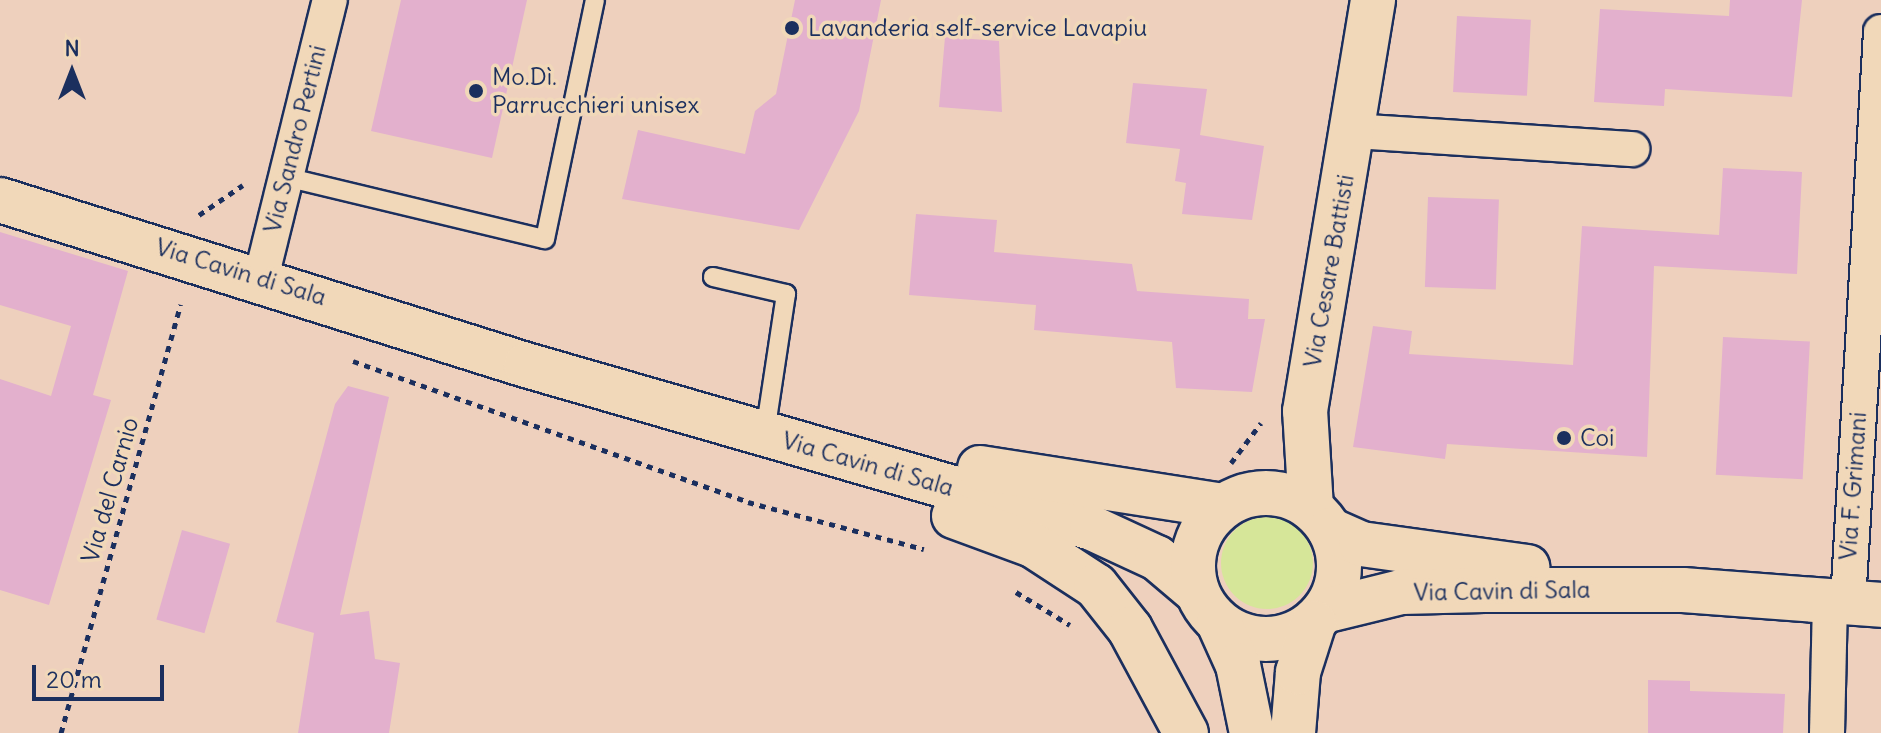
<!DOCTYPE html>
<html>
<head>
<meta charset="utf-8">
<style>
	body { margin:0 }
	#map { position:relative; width:1881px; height:733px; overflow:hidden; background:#eed0bd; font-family:Delius,sans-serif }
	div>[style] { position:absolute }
	.green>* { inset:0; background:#d6e699 }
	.round { border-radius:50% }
	.building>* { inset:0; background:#e3b0cd; transform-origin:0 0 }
	.path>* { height:5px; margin-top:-2.5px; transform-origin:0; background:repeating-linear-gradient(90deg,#1b2f5e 0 6px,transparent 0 12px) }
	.roads { filter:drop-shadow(2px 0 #1b2f5e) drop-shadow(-2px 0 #1b2f5e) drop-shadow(0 2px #1b2f5e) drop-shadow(0 -2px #1b2f5e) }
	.lane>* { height:18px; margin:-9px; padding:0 9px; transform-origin:9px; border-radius:9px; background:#f1d8b9 }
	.street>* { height:34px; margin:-17px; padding:0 17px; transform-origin:17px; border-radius:17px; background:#f1d8b9 }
	.secondary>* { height:44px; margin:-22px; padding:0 22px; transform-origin:22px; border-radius:22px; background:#f1d8b9 }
	.secondary>.ring { margin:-22px; padding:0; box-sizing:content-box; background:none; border:44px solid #f1d8b9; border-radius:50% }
	.dots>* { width:22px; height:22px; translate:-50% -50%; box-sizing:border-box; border:4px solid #f1d8b9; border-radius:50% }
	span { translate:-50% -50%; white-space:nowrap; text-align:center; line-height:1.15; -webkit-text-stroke:7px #f1d8b9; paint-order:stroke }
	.poi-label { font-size:24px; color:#1b2f5e }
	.left { translate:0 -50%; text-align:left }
	.street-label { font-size:24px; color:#1b2f5e }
	.north { position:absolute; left:32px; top:32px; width:80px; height:80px; -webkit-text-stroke:6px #f1d8b9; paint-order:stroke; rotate:0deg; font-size:22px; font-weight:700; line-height:32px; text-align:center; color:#1b2f5e }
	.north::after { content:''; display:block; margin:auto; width:28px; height:36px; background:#1b2f5e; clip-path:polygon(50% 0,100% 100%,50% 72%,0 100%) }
	.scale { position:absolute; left:32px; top:665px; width:132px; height:36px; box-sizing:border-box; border:4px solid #1b2f5e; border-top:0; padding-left:10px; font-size:24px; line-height:28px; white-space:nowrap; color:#1b2f5e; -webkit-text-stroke:6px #f1d8b9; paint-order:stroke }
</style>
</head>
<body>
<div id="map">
	<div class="green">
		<i class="round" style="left:1221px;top:517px;width:92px;height:92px"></i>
	</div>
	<div class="building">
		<i style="clip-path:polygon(401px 0,527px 0,492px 158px,371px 131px)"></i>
		<i style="clip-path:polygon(795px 0,881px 0,859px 111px,799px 230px,622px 199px,638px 130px,745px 154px,755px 111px,776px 94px)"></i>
		<i style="clip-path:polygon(1730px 0,1802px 0,1792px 97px,1665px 89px,1664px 106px,1594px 102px,1600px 9px,1729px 16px)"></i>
		<i style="left:1457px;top:16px;width:74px;height:76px;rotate:3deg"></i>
		<i style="clip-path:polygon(945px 37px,999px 41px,1002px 112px,939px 107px)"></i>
		<i style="clip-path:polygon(1133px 83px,1207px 89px,1200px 135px,1264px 146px,1252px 220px,1182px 214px,1186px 183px,1175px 181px,1180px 149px,1126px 143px)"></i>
		<i style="clip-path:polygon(1723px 168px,1802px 172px,1797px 274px,1654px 266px,1647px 457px,1447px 444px,1445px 459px,1353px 447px,1373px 326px,1412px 331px,1409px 354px,1573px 365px,1582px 226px,1719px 235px)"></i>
		<i style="left:1428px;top:197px;width:71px;height:90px;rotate:2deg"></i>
		<i style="clip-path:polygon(916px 214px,997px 220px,994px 252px,1132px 264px,1137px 291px,1249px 299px,1248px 319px,1265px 319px,1252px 392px,1176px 388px,1172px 342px,1034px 330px,1036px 305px,909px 295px)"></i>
		<i style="clip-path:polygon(0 232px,128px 271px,93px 395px,111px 400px,49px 605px,0 590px,0 379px,51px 396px,71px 326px,0 305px)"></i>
		<i style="left:1723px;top:337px;width:87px;height:138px;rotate:3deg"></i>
		<i style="clip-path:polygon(348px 386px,389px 397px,340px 615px,369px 611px,375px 659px,400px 663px,389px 733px,298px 733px,314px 633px,276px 622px,335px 404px)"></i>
		<i style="left:182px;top:530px;width:50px;height:93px;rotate:16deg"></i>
		<i style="clip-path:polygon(1648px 680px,1690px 681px,1690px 691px,1785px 694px,1783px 733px,1648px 733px)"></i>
	</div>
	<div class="path">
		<i style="left:199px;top:215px;width:53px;rotate:-34.3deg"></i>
		<i style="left:353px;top:361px;width:419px;rotate:19.6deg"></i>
		<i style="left:748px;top:502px;width:182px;rotate:15deg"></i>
		<i style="left:1231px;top:463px;width:50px;rotate:-53.1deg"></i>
		<i style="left:1016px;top:592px;width:63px;rotate:31.4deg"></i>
		<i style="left:61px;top:733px;width:445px;rotate:-74.4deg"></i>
	</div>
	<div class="roads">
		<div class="lane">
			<i style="left:286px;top:177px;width:266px;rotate:13.5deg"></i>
			<i style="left:545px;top:239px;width:244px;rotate:-78.2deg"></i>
			<i style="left:713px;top:277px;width:75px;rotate:13.1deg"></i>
			<i style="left:786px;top:294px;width:127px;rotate:98.6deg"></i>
		</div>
		<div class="street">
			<i style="left:1353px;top:131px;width:280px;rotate:3.7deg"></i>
			<i style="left:261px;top:278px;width:286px;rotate:-76.1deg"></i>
			<i style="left:1848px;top:603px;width:572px;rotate:-86.69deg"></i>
			<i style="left:1827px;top:733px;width:132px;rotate:-88.7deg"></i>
		</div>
		<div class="secondary">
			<i style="left:0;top:200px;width:551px;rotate:17.42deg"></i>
			<i style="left:526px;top:365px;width:589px;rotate:16.07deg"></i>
			<i style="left:1092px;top:528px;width:72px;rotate:24.8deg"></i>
			<i style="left:1157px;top:558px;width:51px;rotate:40.2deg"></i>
			<i style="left:980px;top:468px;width:246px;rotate:8.9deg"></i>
			<i class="ring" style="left:1193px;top:493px;width:102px;height:102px"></i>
			<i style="left:1311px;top:508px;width:97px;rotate:-93.5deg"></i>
			<i style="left:1305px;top:411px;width:417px;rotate:-80.6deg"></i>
			<i style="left:954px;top:516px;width:84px;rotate:20.2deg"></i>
			<i style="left:1033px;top:545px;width:75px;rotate:33.1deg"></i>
			<i style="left:1096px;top:586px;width:55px;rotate:51.7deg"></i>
			<i style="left:1130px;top:629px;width:118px;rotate:61.7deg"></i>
			<i style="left:1330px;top:530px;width:34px;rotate:24deg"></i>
			<i style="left:1361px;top:544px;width:168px;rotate:7.9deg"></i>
			<i style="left:1324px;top:611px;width:79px;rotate:-13.9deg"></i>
			<i style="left:1401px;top:592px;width:83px;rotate:-1.4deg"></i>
			<i style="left:1484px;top:590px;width:199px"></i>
			<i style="left:1683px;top:590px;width:199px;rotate:4.3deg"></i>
			<i style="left:1219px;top:623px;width:46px;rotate:65.7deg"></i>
			<i style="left:1238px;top:665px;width:69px;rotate:78.4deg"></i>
			<i style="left:1293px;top:733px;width:61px;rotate:-85.3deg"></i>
			<i style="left:1298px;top:672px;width:52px;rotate:-72.3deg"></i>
		</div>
	</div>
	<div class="dots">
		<i style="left:792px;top:28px;background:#1b2f5e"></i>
		<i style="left:476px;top:91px;background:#1b2f5e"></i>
		<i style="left:1564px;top:438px;background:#1b2f5e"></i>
	</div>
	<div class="poi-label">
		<span class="left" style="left:808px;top:28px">Lavanderia self-service Lavapiu</span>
		<span class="left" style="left:492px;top:91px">Mo.Dì.<br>Parrucchieri unisex</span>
		<span class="left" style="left:1580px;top:438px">Coi</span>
	</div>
	<div class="street-label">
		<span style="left:295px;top:139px;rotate:-76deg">Via Sandro Pertini</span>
		<span style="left:1329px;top:271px;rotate:-80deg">Via Cesare Battisti</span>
		<span style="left:241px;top:272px;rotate:17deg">Via Cavin di Sala</span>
		<span style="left:868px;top:464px;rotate:16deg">Via Cavin di Sala</span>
		<span style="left:1853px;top:486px;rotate:-86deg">Via F. Grimani</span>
		<span style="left:110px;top:490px;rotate:-74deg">Via del Carnio</span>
		<span style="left:1502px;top:591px;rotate:-1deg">Via Cavin di Sala</span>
	</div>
	<div class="north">N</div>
	<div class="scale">20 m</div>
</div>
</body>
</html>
